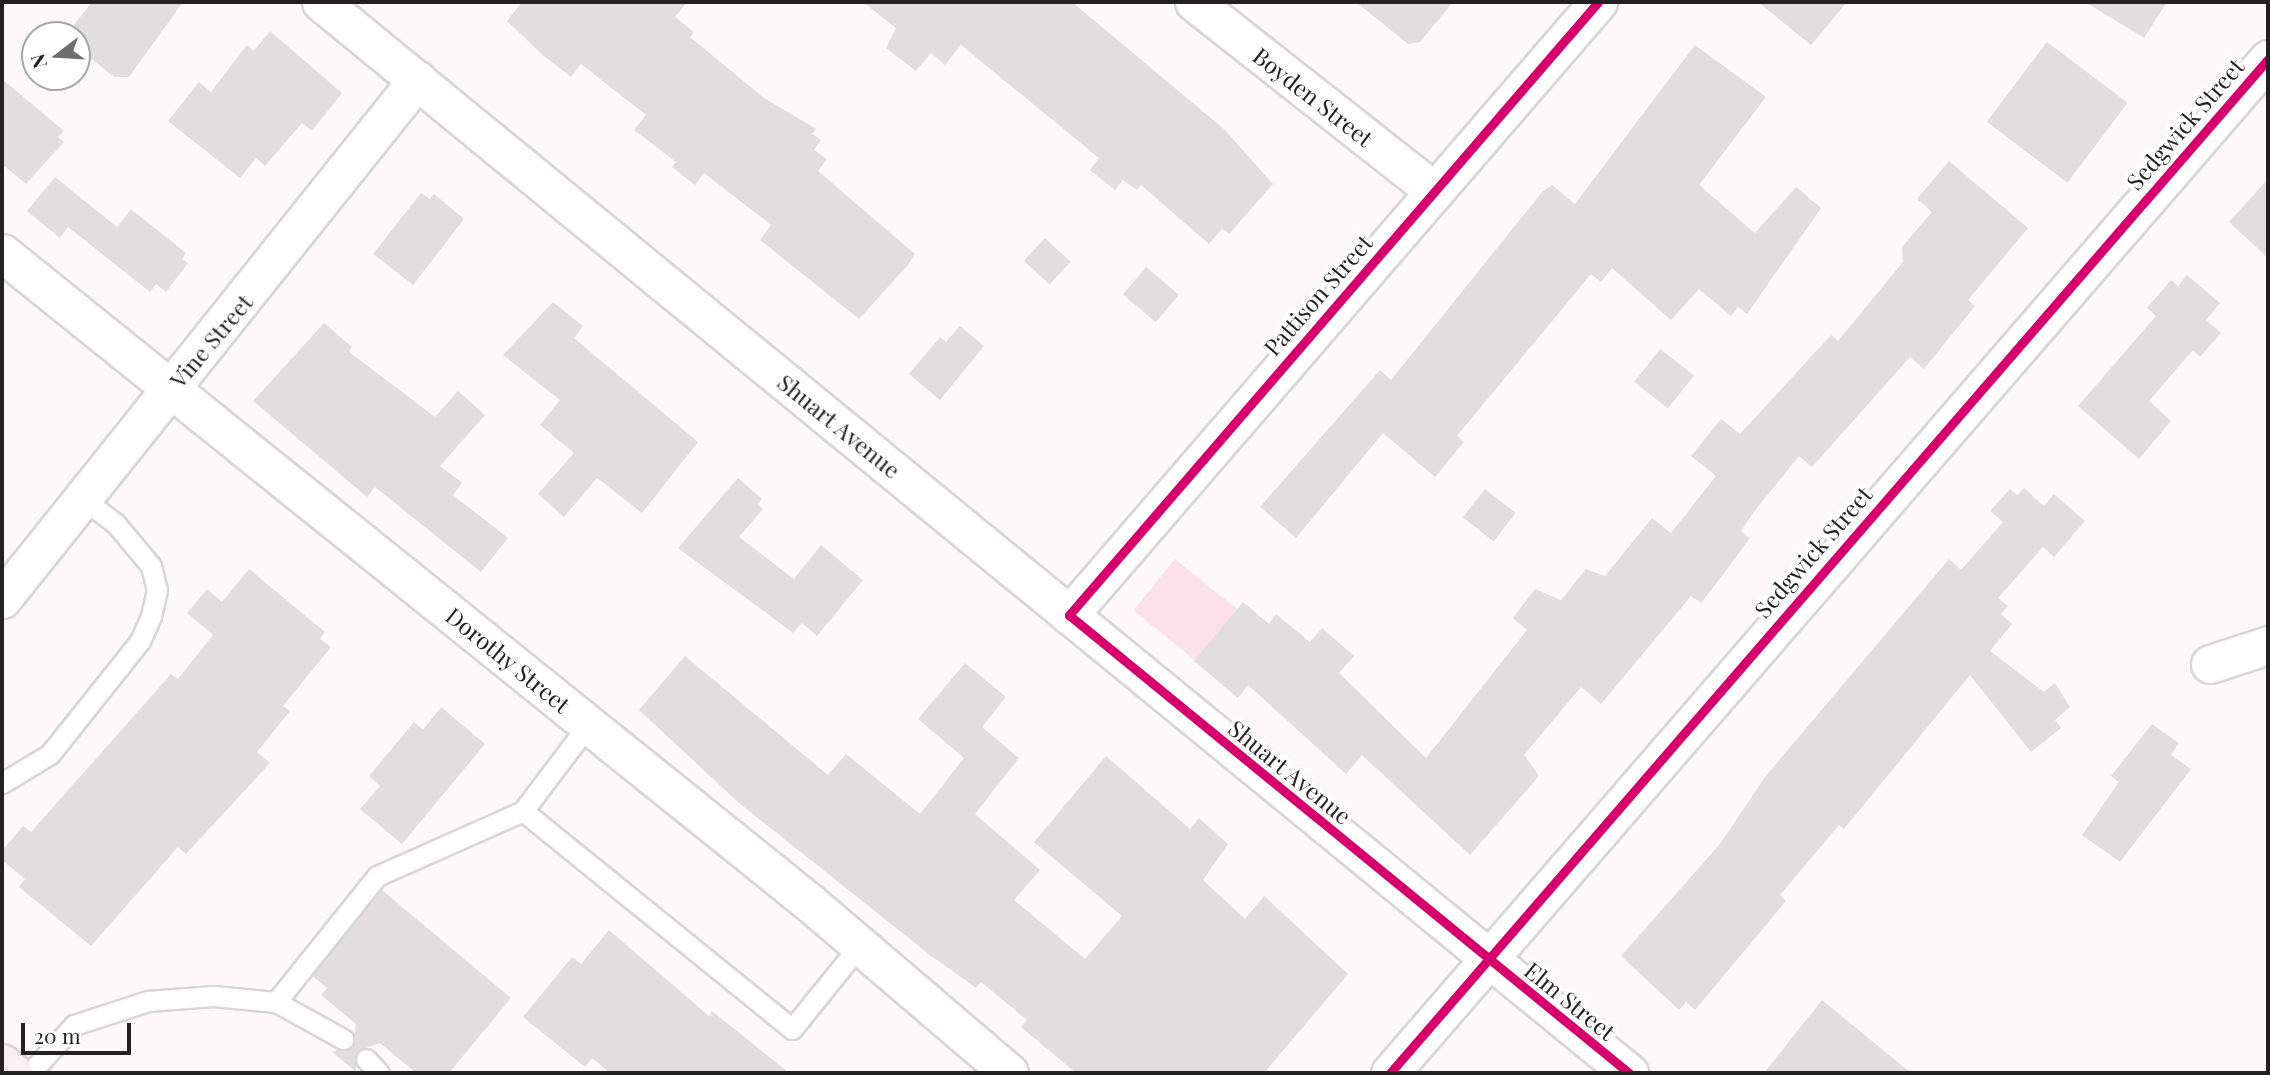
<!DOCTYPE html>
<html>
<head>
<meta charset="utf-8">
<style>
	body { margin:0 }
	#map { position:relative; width:2270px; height:1075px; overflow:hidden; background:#fdf8fa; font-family:"Playfair Display",serif }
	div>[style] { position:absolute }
	.green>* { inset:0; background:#fbe0ea; transform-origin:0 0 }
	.building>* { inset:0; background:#e2ddde; transform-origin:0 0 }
	.roads { filter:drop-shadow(2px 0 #d9d5d6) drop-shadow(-2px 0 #d9d5d6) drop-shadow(0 2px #d9d5d6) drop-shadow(0 -2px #d9d5d6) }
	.service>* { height:19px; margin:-9.5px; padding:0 9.5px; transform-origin:9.5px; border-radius:9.5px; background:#fffefe }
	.minor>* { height:37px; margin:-18.5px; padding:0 18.5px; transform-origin:18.5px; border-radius:18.5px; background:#fffefe }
	.primary>* { height:38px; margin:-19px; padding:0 19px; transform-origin:19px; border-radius:19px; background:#f7f1f3 }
	.cycleway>* { height:9px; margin:-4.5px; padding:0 4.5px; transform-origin:4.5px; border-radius:4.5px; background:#d6006c }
	span { translate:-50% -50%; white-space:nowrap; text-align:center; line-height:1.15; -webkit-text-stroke:7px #fff; paint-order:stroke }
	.street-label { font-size:23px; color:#252122 }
	.frame { position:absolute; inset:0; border:4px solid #252122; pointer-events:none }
	.north { position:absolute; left:21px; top:21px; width:70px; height:70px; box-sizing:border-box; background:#fff; border:2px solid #a8a6a7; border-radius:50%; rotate:253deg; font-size:19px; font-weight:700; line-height:28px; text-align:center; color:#252122 }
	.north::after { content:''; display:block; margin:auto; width:24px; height:32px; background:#716c6e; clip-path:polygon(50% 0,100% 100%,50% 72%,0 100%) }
	.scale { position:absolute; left:21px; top:1023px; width:110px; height:32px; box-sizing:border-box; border:4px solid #252122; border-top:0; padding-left:9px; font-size:21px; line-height:24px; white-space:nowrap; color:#252122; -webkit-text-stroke:5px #fff; paint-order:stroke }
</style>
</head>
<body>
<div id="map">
	<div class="green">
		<i style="left:1175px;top:559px;width:80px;height:66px;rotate:39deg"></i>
	</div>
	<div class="building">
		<i style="clip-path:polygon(92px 2px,183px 2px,129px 77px,114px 77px,77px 47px,77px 35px,66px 35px)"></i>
		<i style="clip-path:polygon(522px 2px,687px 2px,675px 17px,694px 32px,690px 37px,764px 98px,816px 129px,812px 134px,821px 140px,814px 150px,827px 159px,818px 171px,915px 254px,907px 266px,859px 319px,760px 240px,771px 225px,704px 173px,695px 185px,672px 167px,676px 162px,634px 130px,646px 115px,581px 64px,571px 77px,545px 57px,507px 21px)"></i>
		<i style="clip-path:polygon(863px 2px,1072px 2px,1224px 129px,1273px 184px,1229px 234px,1222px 229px,1209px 244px,1141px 185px,1137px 190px,1123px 180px,1115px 190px,1090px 170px,1099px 158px,961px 45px,945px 65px,931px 53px,916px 71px,886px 48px,896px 28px)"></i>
		<i style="clip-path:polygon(1356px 2px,1453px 2px,1420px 42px,1408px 44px)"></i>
		<i style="clip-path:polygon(1758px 2px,1847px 2px,1811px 45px)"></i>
		<i style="clip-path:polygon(2085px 2px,2167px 2px,2144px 38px)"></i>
		<i style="clip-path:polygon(270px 31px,342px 93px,312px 131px,302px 123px,265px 166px,256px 158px,240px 178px,168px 121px,199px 82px,211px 92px,247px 45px,254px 51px)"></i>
		<i style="left:2047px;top:42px;width:101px;height:100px;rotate:37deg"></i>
		<i style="clip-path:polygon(1695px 45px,1766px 97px,1699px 185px,1755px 233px,1796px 187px,1821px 208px,1747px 314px,1738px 307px,1731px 316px,1699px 289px,1671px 320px,1612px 268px,1601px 282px,1591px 274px,1457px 436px,1464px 442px,1435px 477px,1383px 433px,1296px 538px,1260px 507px,1380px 370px,1391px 380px,1542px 192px,1552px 185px,1575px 204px)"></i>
		<i style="clip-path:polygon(2px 79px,64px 131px,58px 137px,64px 142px,26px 184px,2px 164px)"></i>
		<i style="clip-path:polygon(1949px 161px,2028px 228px,1968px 300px,1975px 306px,1924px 369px,1910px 357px,1812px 467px,1799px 456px,1753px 513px,1741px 531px,1750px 538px,1718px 581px,1701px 603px,1691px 596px,1601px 704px,1581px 687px,1524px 755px,1539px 776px,1470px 855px,1362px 755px,1346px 774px,1248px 685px,1238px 698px,1194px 661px,1243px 602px,1269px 624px,1276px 614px,1310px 642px,1322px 628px,1354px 656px,1339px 673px,1426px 758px,1527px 630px,1513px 618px,1535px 589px,1561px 600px,1586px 569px,1605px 576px,1652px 518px,1671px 533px,1716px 476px,1691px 456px,1721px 419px,1740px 434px,1831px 335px,1838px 341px,1903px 262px,1902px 247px,1932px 212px,1917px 199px)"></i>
		<i style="clip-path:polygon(55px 177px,117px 227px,131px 209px,186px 253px,182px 259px,188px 263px,166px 292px,156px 284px,150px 292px,68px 227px,60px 238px,27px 211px)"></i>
		<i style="clip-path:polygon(2268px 179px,2268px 258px,2229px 222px)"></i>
		<i style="clip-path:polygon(421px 193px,430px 199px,434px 194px,464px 219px,413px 285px,373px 254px)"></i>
		<i style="left:1045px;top:238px;width:35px;height:31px;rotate:43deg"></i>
		<i style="left:1146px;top:267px;width:43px;height:36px;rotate:40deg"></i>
		<i style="clip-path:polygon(2187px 275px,2220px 303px,2206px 320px,2221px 333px,2200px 357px,2193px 350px,2149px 401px,2171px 421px,2139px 459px,2078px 406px,2156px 316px,2147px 308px,2171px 280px,2178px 286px)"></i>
		<i style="clip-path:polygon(553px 302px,583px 326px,574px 338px,698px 442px,642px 513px,597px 478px,564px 517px,538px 494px,574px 453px,540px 425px,560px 400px,503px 355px)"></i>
		<i style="clip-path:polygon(324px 323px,352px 347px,349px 352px,435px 417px,458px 391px,485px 415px,440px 466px,462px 483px,453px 495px,508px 538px,481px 572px,375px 487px,367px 497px,253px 401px)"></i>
		<i style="clip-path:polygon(960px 326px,984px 346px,940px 400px,909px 374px,940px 337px,946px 342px)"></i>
		<i style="left:1660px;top:349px;width:43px;height:42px;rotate:38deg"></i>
		<i style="clip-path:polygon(738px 478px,762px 499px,757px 504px,763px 509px,739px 537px,794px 579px,821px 545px,863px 580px,817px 636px,802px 623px,793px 633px,678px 548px)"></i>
		<i style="clip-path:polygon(2024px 488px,2044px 506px,2054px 494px,2085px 521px,2054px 557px,2043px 547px,1998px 598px,2008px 606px,2001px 614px,2012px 624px,1990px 651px,2044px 692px,2055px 683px,2070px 707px,2055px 720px,2061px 728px,2031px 752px,1970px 675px,1844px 829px,1839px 825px,1780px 895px,1786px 901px,1695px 1010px,1686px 1002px,1679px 1010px,1621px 956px,1720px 844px,1765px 777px,1949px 559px,1961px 570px,2003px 522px,1990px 511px,2010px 489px,2017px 495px)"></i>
		<i style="left:1485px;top:489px;width:39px;height:36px;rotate:38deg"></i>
		<i style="clip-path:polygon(249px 569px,325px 632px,320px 639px,331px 647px,283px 706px,290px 711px,257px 752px,270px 763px,186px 854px,178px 847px,91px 946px,19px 887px,25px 879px,2px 860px,2px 851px,23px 826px,31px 832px,171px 674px,178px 679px,213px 635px,187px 613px,207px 589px,222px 602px)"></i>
		<i style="clip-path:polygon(685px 656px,828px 775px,846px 754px,920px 814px,964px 758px,918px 719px,965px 663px,1006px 697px,982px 727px,1019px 758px,975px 814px,1040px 870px,1014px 900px,1085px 959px,1122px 916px,1034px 842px,1106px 756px,1190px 829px,1199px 818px,1228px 844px,1203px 880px,1245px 919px,1264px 896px,1348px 974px,1264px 1073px,1076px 1073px,1021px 1027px,1027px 1020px,981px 982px,976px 988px,930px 955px,739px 803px,639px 710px)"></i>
		<i style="clip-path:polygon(441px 707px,485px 744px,402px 844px,360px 809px,380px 786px,369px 776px,414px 722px,423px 730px)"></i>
		<i style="clip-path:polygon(2152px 724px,2179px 743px,2171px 755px,2191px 769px,2120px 862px,2082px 835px,2119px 782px,2111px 776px)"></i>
		<i style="clip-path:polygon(382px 890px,511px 998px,449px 1073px,416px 1073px,380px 1043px,357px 1051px,356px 1072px,332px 1052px,353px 1045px,356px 1024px,321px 995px,327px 988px,313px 976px)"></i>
		<i style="clip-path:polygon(609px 930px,709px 1016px,712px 1011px,789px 1073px,610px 1073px,592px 1058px,585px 1067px,523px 1017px,572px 957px,581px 964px)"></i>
		<i style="clip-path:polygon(1822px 1000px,1911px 1073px,1764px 1073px)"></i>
	</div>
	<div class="roads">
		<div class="service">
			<i style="left:2px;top:783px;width:56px;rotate:-31.1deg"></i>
			<i style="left:50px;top:754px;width:144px;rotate:-51.5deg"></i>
			<i style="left:140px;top:641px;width:27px;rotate:-66deg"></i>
			<i style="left:151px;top:616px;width:27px;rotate:-77deg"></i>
			<i style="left:157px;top:590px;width:25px;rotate:-104deg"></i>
			<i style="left:151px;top:566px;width:55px;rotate:-129.8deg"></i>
			<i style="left:116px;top:524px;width:43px;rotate:-142.6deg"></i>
			<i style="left:523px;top:811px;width:346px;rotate:39deg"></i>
			<i style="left:792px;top:1029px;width:107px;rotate:-51.1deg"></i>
			<i style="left:276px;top:1002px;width:161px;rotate:-51.3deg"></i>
			<i style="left:377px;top:876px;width:160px;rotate:-24deg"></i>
			<i style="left:523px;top:811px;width:108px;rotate:-52.9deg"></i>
			<i style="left:366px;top:1059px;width:19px;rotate:47deg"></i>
			<i style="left:30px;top:1073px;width:65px;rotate:-47.5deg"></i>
			<i style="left:74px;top:1025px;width:78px;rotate:-18deg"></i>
			<i style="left:148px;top:1001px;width:65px;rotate:-4.4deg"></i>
			<i style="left:213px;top:996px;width:63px;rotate:5.4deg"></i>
			<i style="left:276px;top:1002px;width:77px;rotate:28.9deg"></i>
		</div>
		<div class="minor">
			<i style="left:321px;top:2px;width:1691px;rotate:39.31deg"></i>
			<i style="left:1194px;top:2px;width:304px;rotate:38.2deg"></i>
			<i style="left:2px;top:253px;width:1036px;rotate:38.81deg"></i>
			<i style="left:809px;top:902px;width:263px;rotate:40.5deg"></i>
			<i style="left:2px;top:599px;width:665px;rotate:-51.35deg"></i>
			<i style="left:1069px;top:615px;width:810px;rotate:-49.21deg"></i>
			<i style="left:2210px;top:664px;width:61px;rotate:-18.1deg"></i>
			<i style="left:1390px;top:1073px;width:1341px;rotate:-49.11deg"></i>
		</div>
		<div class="primary">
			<i style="left:2px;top:1064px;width:14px;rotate:39deg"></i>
		</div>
	</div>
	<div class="cycleway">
		<i style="left:1598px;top:2px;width:810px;rotate:130.79deg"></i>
		<i style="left:1069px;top:615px;width:723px;rotate:39.28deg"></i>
		<i style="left:1390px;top:1073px;width:1341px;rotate:-49.11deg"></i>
	</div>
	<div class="street-label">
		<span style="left:1313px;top:97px;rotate:38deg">Boyden Street</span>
		<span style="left:2185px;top:124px;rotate:-49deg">Sedgwick Street</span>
		<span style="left:1318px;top:295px;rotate:-49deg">Pattison Street</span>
		<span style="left:211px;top:341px;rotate:-50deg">Vine Street</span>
		<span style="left:839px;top:426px;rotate:39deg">Shuart Avenue</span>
		<span style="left:1813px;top:552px;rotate:-49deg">Sedgwick Street</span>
		<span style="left:508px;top:660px;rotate:39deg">Dorothy Street</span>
		<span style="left:1290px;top:772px;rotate:39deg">Shuart Avenue</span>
		<span style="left:1570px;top:1001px;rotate:39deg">Elm Street</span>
	</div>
	<div class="frame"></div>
	<div class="north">N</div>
	<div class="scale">20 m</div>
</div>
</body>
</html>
